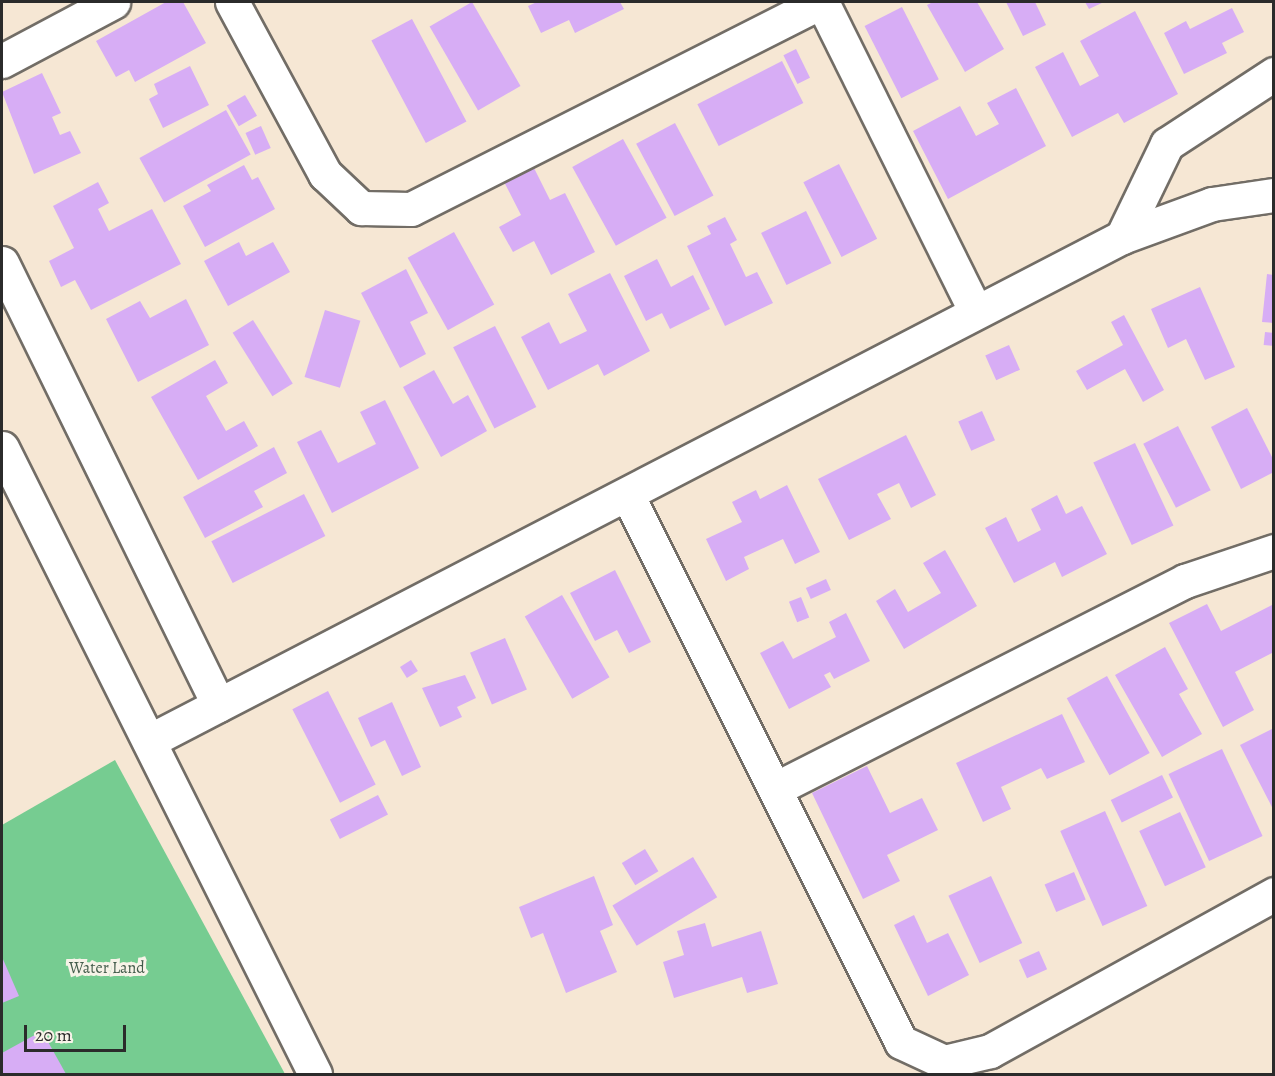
<!DOCTYPE html>
<html>
<head>
<meta charset="utf-8">
<style>
	body { margin:0 }
	#map { position:relative; width:1275px; height:1076px; overflow:hidden; background:#f6e7d4; font-family:Alegreya,serif }
	div>[style] { position:absolute }
	.green>* { inset:0; background:#76cc91 }
	.building>* { inset:0; background:#d7adf5; transform-origin:0 0 }
	.roads { filter:drop-shadow(2px 0 #726d66) drop-shadow(-2px 0 #726d66) drop-shadow(0 2px #726d66) drop-shadow(0 -2px #726d66) }
	.minor>* { height:33px; margin:-16.5px; padding:0 16.5px; transform-origin:16.5px; border-radius:16.5px; background:#fff }
	span { translate:-50% -50%; white-space:nowrap; text-align:center; line-height:1.15; -webkit-text-stroke:6px #f7f3e8; paint-order:stroke }
	.park-label { font-size:16px; color:#425b4a }
	.frame { position:absolute; inset:0; border:3px solid #2b2b2b; pointer-events:none }
	.scale { position:absolute; left:24px; top:1025px; width:102px; height:27px; box-sizing:border-box; border:3px solid #2b2b2b; border-top:0; padding-left:8px; font-size:18px; line-height:21px; white-space:nowrap; color:#2b2b2b; -webkit-text-stroke:4px #f7f3e8; paint-order:stroke }
</style>
</head>
<body>
<div id="map">
	<div class="green">
		<i style="clip-path:polygon(115px 760px,285px 1074px,2px 1074px,2px 825px)"></i>
	</div>
	<div class="building">
		<i style="clip-path:polygon(166px 2px,183px 2px,206px 43px,135px 82px,129px 70px,116px 77px,96px 41px)"></i>
		<i style="left:472px;top:2px;width:97px;height:49px;rotate:60deg"></i>
		<i style="clip-path:polygon(537px 2px,620px 2px,624px 9px,575px 33px,569px 20px,541px 33px,528px 6px)"></i>
		<i style="clip-path:polygon(933px 2px,977px 2px,1004px 49px,965px 72px,927px 5px)"></i>
		<i style="clip-path:polygon(1006px 2px,1035px 2px,1046px 25px,1023px 36px)"></i>
		<i style="clip-path:polygon(1085px 2px,1104px 2px,1089px 9px)"></i>
		<i style="left:902px;top:7px;width:81px;height:42px;rotate:63deg"></i>
		<i style="clip-path:polygon(1232px 8px,1244px 32px,1222px 43px,1227px 53px,1184px 74px,1164px 33px,1186px 21px,1190px 29px)"></i>
		<i style="clip-path:polygon(1135px 11px,1178px 94px,1124px 123px,1118px 113px,1072px 137px,1035px 67px,1063px 52px,1080px 86px,1099px 76px,1080px 41px)"></i>
		<i style="left:412px;top:19px;width:116px;height:46px;rotate:62deg"></i>
		<i style="left:796px;top:49px;width:32px;height:14px;rotate:64deg"></i>
		<i style="left:782px;top:61px;width:47px;height:95px;rotate:63deg"></i>
		<i style="clip-path:polygon(190px 66px,209px 105px,163px 128px,149px 99px,158px 94px,154px 84px)"></i>
		<i style="clip-path:polygon(42px 73px,61px 113px,52px 117px,60px 135px,70px 131px,81px 153px,34px 174px,2px 92px)"></i>
		<i style="clip-path:polygon(1016px 88px,1046px 146px,948px 199px,913px 131px,960px 106px,976px 136px,999px 124px,987px 103px)"></i>
		<i style="left:245px;top:95px;width:24px;height:21px;rotate:60deg"></i>
		<i style="left:226px;top:110px;width:51px;height:99px;rotate:61deg"></i>
		<i style="left:675px;top:123px;width:82px;height:44px;rotate:62deg"></i>
		<i style="left:261px;top:126px;width:24px;height:17px;rotate:66deg"></i>
		<i style="left:623px;top:139px;width:90px;height:58px;rotate:61deg"></i>
		<i style="clip-path:polygon(529px 158px,550px 200px,565px 193px,595px 252px,551px 275px,534px 241px,513px 252px,499px 227px,521px 215px,500px 174px)"></i>
		<i style="left:839px;top:164px;width:84px;height:40px;rotate:63deg"></i>
		<i style="clip-path:polygon(244px 165px,252px 180px,258px 177px,275px 209px,205px 247px,183px 206px,211px 191px,207px 185px)"></i>
		<i style="clip-path:polygon(98px 182px,109px 203px,98px 209px,109px 231px,152px 209px,181px 264px,91px 310px,75px 280px,61px 287px,49px 261px,74px 248px,53px 206px)"></i>
		<i style="left:806px;top:211px;width:58px;height:50px;rotate:64deg"></i>
		<i style="clip-path:polygon(725px 217px,737px 240px,730px 244px,746px 277px,757px 272px,773px 303px,725px 326px,687px 246px,711px 234px,707px 226px)"></i>
		<i style="left:454px;top:232px;width:83px;height:53px;rotate:61deg"></i>
		<i style="clip-path:polygon(239px 242px,246px 256px,273px 242px,290px 272px,228px 306px,204px 261px)"></i>
		<i style="clip-path:polygon(657px 259px,671px 287px,693px 275px,710px 309px,670px 329px,662px 313px,646px 321px,624px 276px)"></i>
		<i style="clip-path:polygon(406px 269px,428px 313px,410px 322px,426px 354px,400px 368px,361px 293px)"></i>
		<i style="clip-path:polygon(610px 273px,650px 351px,604px 376px,598px 364px,548px 390px,521px 337px,549px 322px,560px 344px,587px 331px,568px 294px)"></i>
		<i style="clip-path:polygon(1267px 274px,1274px 275px,1274px 323px,1262px 322px)"></i>
		<i style="clip-path:polygon(1200px 287px,1235px 367px,1205px 380px,1186px 339px,1168px 348px,1151px 309px)"></i>
		<i style="clip-path:polygon(186px 299px,209px 345px,138px 382px,106px 319px,140px 301px,150px 318px)"></i>
		<i style="left:325px;top:310px;width:37px;height:70px;rotate:17deg"></i>
		<i style="clip-path:polygon(1124px 315px,1164px 390px,1143px 402px,1125px 369px,1087px 390px,1076px 371px,1123px 345px,1111px 322px)"></i>
		<i style="left:253px;top:320px;width:75px;height:24px;rotate:58deg"></i>
		<i style="left:495px;top:326px;width:91px;height:47px;rotate:63deg"></i>
		<i style="left:1265px;top:332px;width:9px;height:13px;rotate:6deg"></i>
		<i style="left:1009px;top:345px;width:27px;height:26px;rotate:66deg"></i>
		<i style="clip-path:polygon(215px 360px,228px 383px,206px 396px,226px 431px,244px 421px,258px 446px,198px 480px,151px 397px)"></i>
		<i style="clip-path:polygon(434px 370px,453px 404px,468px 395px,487px 431px,441px 457px,403px 387px)"></i>
		<i style="clip-path:polygon(385px 400px,419px 468px,332px 513px,297px 442px,321px 430px,338px 463px,376px 444px,360px 412px)"></i>
		<i style="clip-path:polygon(1247px 408px,1274px 461px,1274px 472px,1241px 489px,1211px 427px)"></i>
		<i style="left:982px;top:411px;width:32px;height:26px;rotate:66deg"></i>
		<i style="left:1178px;top:426px;width:72px;height:39px;rotate:63deg"></i>
		<i style="clip-path:polygon(906px 435px,936px 495px,911px 508px,899px 483px,877px 494px,891px 519px,849px 540px,818px 479px)"></i>
		<i style="left:1135px;top:443px;width:91px;height:46px;rotate:65deg"></i>
		<i style="clip-path:polygon(274px 447px,287px 473px,254px 491px,263px 507px,205px 538px,183px 497px)"></i>
		<i style="clip-path:polygon(787px 485px,820px 552px,795px 564px,783px 539px,744px 557px,749px 569px,726px 581px,706px 539px,742px 522px,732px 502px,756px 490px,760px 499px)"></i>
		<i style="left:304px;top:494px;width:47px;height:104px;rotate:63deg"></i>
		<i style="clip-path:polygon(1057px 495px,1066px 514px,1082px 506px,1107px 554px,1062px 577px,1055px 562px,1014px 583px,985px 528px,1006px 517px,1018px 542px,1041px 530px,1031px 509px)"></i>
		<i style="clip-path:polygon(945px 550px,977px 606px,904px 649px,876px 601px,895px 589px,908px 612px,941px 593px,923px 563px)"></i>
		<i style="clip-path:polygon(615px 570px,651px 642px,629px 653px,617px 630px,595px 641px,570px 593px)"></i>
		<i style="left:826px;top:579px;width:12px;height:22px;rotate:66deg"></i>
		<i style="left:562px;top:595px;width:95px;height:43px;rotate:60deg"></i>
		<i style="left:801px;top:597px;width:22px;height:13px;rotate:68deg"></i>
		<i style="clip-path:polygon(1207px 604px,1221px 631px,1274px 604px,1274px 652px,1235px 672px,1254px 710px,1223px 727px,1169px 623px)"></i>
		<i style="clip-path:polygon(846px 613px,870px 661px,834px 679px,830px 672px,824px 675px,831px 687px,789px 709px,760px 653px,783px 641px,793px 659px,836px 637px,829px 622px)"></i>
		<i style="left:505px;top:638px;width:56px;height:38px;rotate:67deg"></i>
		<i style="clip-path:polygon(1165px 647px,1188px 689px,1179px 694px,1202px 734px,1162px 757px,1115px 675px)"></i>
		<i style="left:411px;top:660px;width:13px;height:13px;rotate:58deg"></i>
		<i style="clip-path:polygon(465px 675px,476px 698px,457px 707px,462px 717px,440px 727px,422px 688px)"></i>
		<i style="left:1107px;top:676px;width:88px;height:46px;rotate:61deg"></i>
		<i style="left:328px;top:691px;width:105px;height:40px;rotate:63deg"></i>
		<i style="clip-path:polygon(392px 702px,421px 767px,402px 776px,385px 740px,371px 747px,358px 718px)"></i>
		<i style="clip-path:polygon(1062px 714px,1085px 762px,1047px 779px,1041px 768px,1001px 787px,1011px 809px,983px 822px,956px 763px)"></i>
		<i style="clip-path:polygon(1274px 728px,1274px 811px,1240px 745px)"></i>
		<i style="left:1222px;top:749px;width:96px;height:59px;rotate:65deg"></i>
		<i style="clip-path:polygon(867px 766px,890px 813px,922px 798px,938px 830px,887px 855px,900px 881px,863px 899px,812px 793px)"></i>
		<i style="left:1162px;top:775px;width:25px;height:57px;rotate:64deg"></i>
		<i style="left:378px;top:795px;width:22px;height:54px;rotate:63deg"></i>
		<i style="left:1105px;top:811px;width:104px;height:49px;rotate:66deg"></i>
		<i style="left:1180px;top:812px;width:61px;height:45px;rotate:65deg"></i>
		<i style="left:645px;top:849px;width:26px;height:27px;rotate:59deg"></i>
		<i style="left:693px;top:857px;width:47px;height:94px;rotate:59deg"></i>
		<i style="left:1074px;top:872px;width:30px;height:32px;rotate:67deg"></i>
		<i style="clip-path:polygon(594px 876px,613px 925px,600px 931px,617px 972px,566px 993px,543px 933px,531px 938px,519px 907px)"></i>
		<i style="left:991px;top:876px;width:74px;height:47px;rotate:65deg"></i>
		<i style="clip-path:polygon(914px 915px,927px 943px,948px 933px,969px 975px,928px 996px,894px 925px)"></i>
		<i style="clip-path:polygon(705px 923px,712px 947px,761px 931px,778px 984px,747px 993px,742px 977px,674px 998px,663px 962px,684px 955px,677px 931px)"></i>
		<i style="left:1039px;top:951px;width:20px;height:22px;rotate:66deg"></i>
		<i style="clip-path:polygon(2px 957px,19px 996px,2px 1003px)"></i>
		<i style="clip-path:polygon(42px 1031px,66px 1074px,2px 1074px,2px 1053px)"></i>
	</div>
	<div class="roads">
		<div class="minor">
			<i style="left:232px;top:2px;width:196px;rotate:61.6deg"></i>
			<i style="left:325px;top:174px;width:50px;rotate:43.4deg"></i>
			<i style="left:361px;top:208px;width:50px;rotate:1.1deg"></i>
			<i style="left:411px;top:209px;width:458px;rotate:-26.8deg"></i>
			<i style="left:822px;top:2px;width:344px;rotate:63.6deg"></i>
			<i style="left:2px;top:61px;width:126px;rotate:-28deg"></i>
			<i style="left:1122px;top:237px;width:103px;rotate:-64.2deg"></i>
			<i style="left:1167px;top:144px;width:128px;rotate:-33.2deg"></i>
			<i style="left:2px;top:263px;width:492px;rotate:63.9deg"></i>
			<i style="left:2px;top:448px;width:700px;rotate:63.43deg"></i>
			<i style="left:628px;top:496px;width:610px;rotate:63.43deg"></i>
			<i style="left:901px;top:1042px;width:47px;rotate:24.9deg"></i>
			<i style="left:944px;top:1062px;width:47px;rotate:-13.4deg"></i>
			<i style="left:990px;top:1051px;width:325px;rotate:-28.9deg"></i>
			<i style="left:149px;top:741px;width:1096px;rotate:-27.38deg"></i>
			<i style="left:1122px;top:237px;width:96px;rotate:-20.1deg"></i>
			<i style="left:1212px;top:204px;width:63px;rotate:-8.3deg"></i>
			<i style="left:777px;top:788px;width:458px;rotate:-26.9deg"></i>
			<i style="left:1185px;top:581px;width:94px;rotate:-18.6deg"></i>
		</div>
	</div>
	<div class="park-label">
		<span style="left:107px;top:968px">Water Land</span>
	</div>
	<div class="frame"></div>
	<div class="scale">20 m</div>
</div>
</body>
</html>
